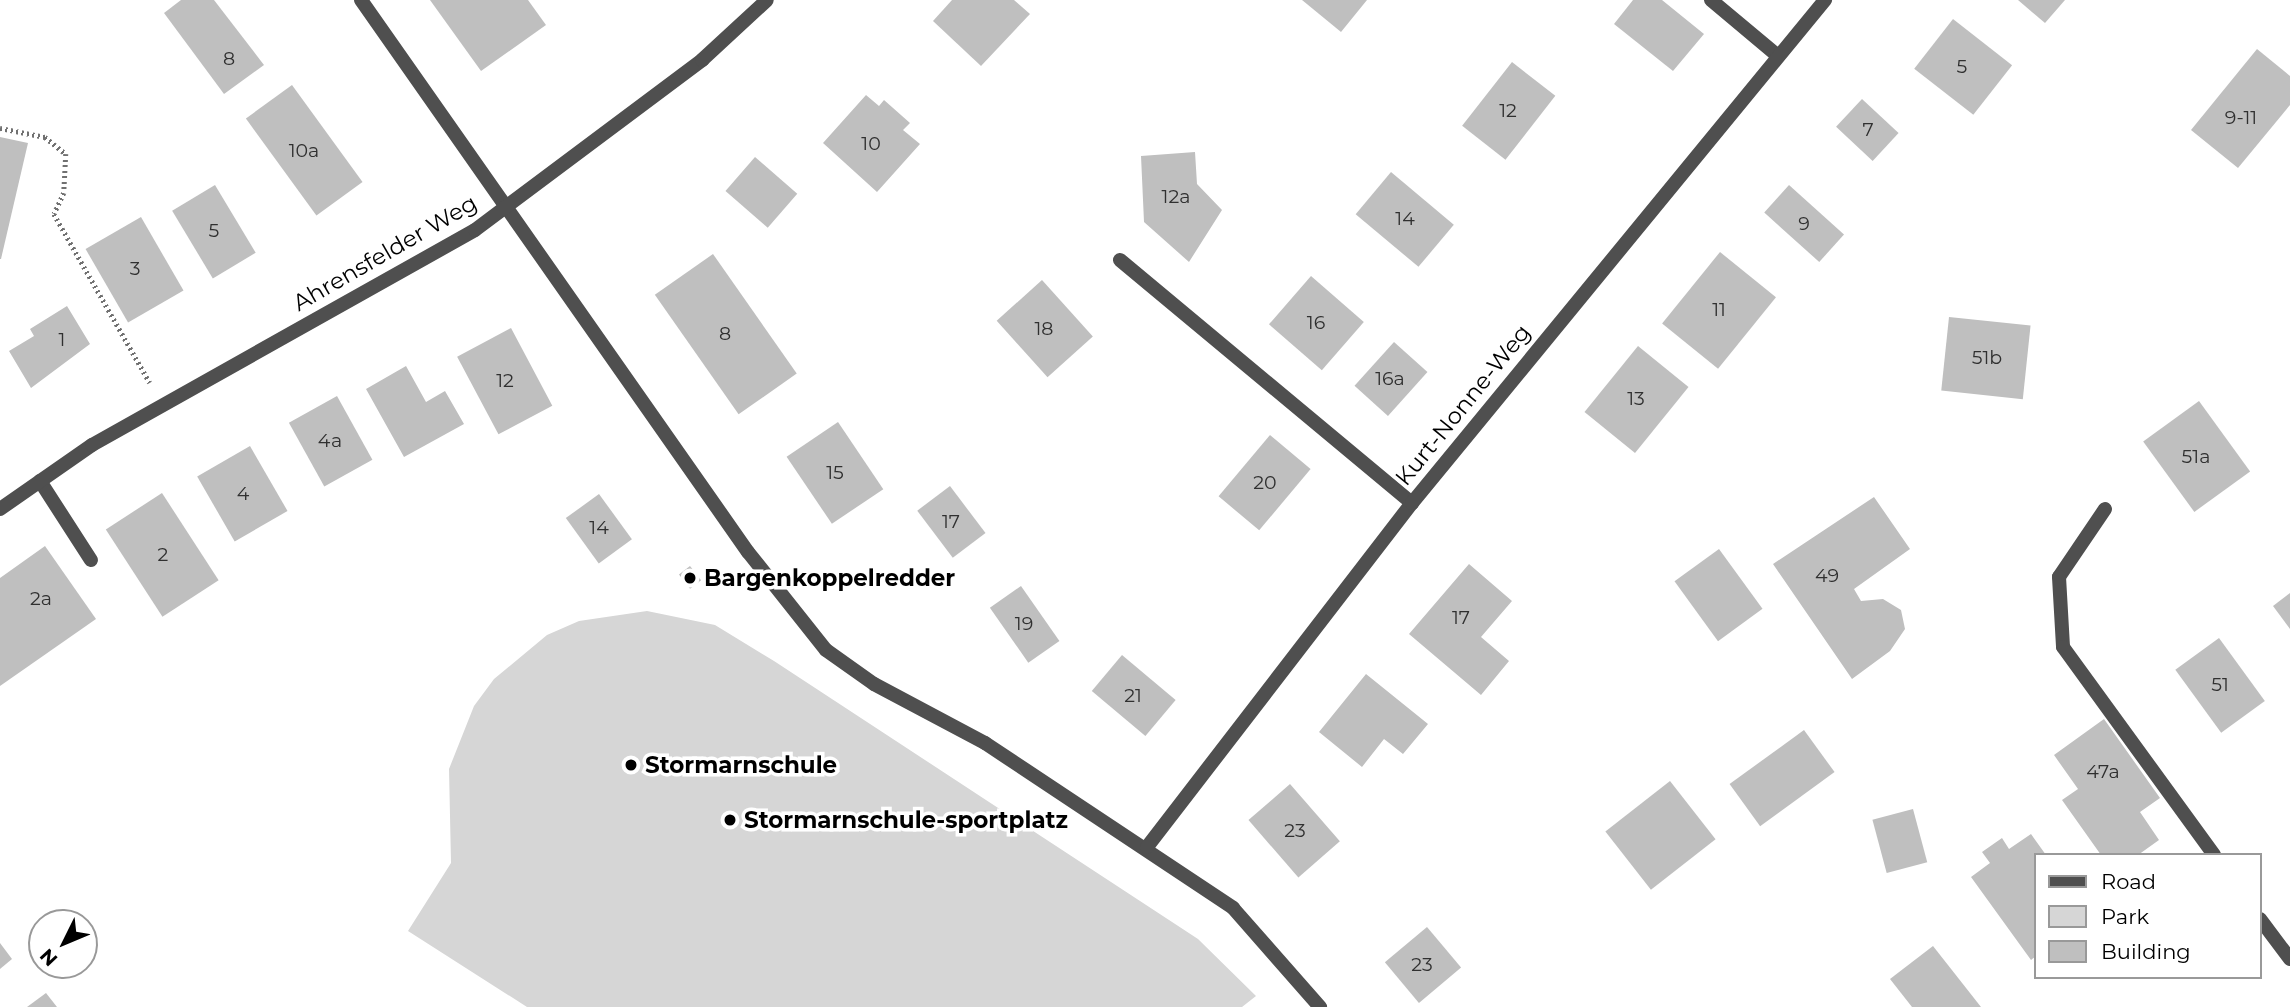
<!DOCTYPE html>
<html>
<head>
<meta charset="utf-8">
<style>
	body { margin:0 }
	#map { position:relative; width:2290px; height:1007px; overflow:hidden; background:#fff; font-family:Montserrat,sans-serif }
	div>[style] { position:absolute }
	.green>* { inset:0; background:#d6d6d6 }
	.building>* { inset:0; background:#bfbfbf; transform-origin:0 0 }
	.path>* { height:4.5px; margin-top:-2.25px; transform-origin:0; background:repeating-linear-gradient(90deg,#717171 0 2px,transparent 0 5.5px) }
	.lane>* { height:14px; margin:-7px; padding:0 7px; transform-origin:7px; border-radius:7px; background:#4f4f4f }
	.street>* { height:14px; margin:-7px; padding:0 7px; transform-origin:7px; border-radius:7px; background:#4f4f4f }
	.dots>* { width:19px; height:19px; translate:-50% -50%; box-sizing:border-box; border:4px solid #fff; border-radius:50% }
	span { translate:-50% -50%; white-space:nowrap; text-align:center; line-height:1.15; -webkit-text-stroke:7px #fff; paint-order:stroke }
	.number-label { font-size:19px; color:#303030 }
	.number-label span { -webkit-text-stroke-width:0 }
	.street-label { font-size:23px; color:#000 }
	.poi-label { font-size:23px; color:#000; font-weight:700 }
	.left { translate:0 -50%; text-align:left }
	.legend { position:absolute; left:2034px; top:853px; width:228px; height:126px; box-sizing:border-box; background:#fff; border:2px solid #999; margin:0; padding:9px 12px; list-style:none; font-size:21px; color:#000 }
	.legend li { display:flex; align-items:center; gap:14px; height:35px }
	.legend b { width:35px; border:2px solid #999 }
	.north { position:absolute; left:28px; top:909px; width:70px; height:70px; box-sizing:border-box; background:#fff; border:2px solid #999; border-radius:50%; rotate:227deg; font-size:19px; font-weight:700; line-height:28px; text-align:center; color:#000 }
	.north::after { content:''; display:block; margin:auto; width:24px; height:32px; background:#000; clip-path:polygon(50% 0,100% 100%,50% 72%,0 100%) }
</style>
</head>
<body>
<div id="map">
	<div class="green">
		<i style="clip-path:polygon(647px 611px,715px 625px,774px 661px,1198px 939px,1256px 996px,1242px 1007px,527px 1007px,408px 931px,451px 863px,449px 769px,474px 706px,494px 679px,547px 635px,579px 621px)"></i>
	</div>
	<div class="building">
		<i style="clip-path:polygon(181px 0,214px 0,264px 65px,224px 94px,164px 13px)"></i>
		<i style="clip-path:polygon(430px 0,528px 0,546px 25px,481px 71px)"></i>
		<i style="clip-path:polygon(952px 0,1014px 0,1030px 14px,981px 66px,933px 21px)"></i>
		<i style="clip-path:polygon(1302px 0,1367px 0,1341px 32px)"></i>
		<i style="clip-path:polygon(1633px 0,1662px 0,1704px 34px,1673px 71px,1614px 24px)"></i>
		<i style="clip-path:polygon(2018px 0,2065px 0,2045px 23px)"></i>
		<i style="left:1953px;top:19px;width:75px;height:63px;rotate:38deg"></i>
		<i style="clip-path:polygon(2257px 49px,2290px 76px,2290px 105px,2238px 168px,2191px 130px)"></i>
		<i style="left:1512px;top:62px;width:55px;height:81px;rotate:38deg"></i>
		<i style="left:292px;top:85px;width:120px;height:57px;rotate:54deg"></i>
		<i style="clip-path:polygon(866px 95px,879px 106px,884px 100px,910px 123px,903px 130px,920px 144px,877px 192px,823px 143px)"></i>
		<i style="left:1862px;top:99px;width:50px;height:38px;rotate:43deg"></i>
		<i style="clip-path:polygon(0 137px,28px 143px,1px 259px,0 259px)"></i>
		<i style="clip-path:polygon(1195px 152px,1197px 184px,1222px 210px,1189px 262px,1144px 222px,1141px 156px)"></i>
		<i style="left:755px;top:157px;width:56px;height:45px;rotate:41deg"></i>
		<i style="left:1391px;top:172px;width:82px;height:55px;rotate:40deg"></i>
		<i style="left:215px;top:185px;width:79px;height:50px;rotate:59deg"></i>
		<i style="left:1789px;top:185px;width:74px;height:37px;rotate:42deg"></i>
		<i style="left:141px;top:217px;width:85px;height:64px;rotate:60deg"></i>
		<i style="left:1720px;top:252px;width:72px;height:92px;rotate:39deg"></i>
		<i style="left:713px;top:254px;width:146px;height:71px;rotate:55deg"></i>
		<i style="left:1311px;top:276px;width:70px;height:64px;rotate:41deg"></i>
		<i style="left:1042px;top:280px;width:76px;height:61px;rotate:48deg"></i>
		<i style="clip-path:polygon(67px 306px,90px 344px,31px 388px,9px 351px,34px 336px,30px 329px)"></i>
		<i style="left:1949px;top:317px;width:82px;height:74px;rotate:6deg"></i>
		<i style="left:511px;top:328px;width:88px;height:61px;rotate:62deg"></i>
		<i style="left:1394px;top:342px;width:45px;height:59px;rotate:42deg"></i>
		<i style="left:1638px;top:346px;width:65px;height:85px;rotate:39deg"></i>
		<i style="clip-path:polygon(406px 366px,426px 402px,445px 391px,464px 424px,404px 457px,366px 389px)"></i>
		<i style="left:337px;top:396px;width:73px;height:55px;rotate:61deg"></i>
		<i style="left:2199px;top:401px;width:87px;height:69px;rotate:54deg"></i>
		<i style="left:838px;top:422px;width:81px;height:62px;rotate:56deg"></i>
		<i style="left:1270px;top:435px;width:53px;height:80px;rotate:40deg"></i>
		<i style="left:250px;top:446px;width:75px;height:61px;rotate:60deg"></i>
		<i style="left:950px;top:486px;width:59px;height:41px;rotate:53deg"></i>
		<i style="left:162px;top:493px;width:104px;height:67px;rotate:57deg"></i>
		<i style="left:599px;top:494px;width:56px;height:41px;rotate:54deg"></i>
		<i style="clip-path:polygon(1874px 497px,1910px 549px,1854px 589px,1861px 601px,1883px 599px,1901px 610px,1905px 629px,1890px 651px,1852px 679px,1773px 564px)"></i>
		<i style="clip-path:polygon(45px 546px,96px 619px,0 686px,0 578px)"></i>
		<i style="left:1719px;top:549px;width:74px;height:55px;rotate:54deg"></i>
		<i style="clip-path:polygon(1469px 564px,1512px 601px,1481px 637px,1509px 661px,1481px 695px,1409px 634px)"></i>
		<i style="left:690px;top:566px;width:18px;height:14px;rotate:52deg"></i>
		<i style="left:1021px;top:586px;width:67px;height:38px;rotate:55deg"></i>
		<i style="clip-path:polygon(2290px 593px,2290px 629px,2273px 606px)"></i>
		<i style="left:2219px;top:638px;width:78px;height:54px;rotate:54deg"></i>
		<i style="left:1122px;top:655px;width:70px;height:47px;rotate:40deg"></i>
		<i style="clip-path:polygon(1366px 674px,1428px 724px,1403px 754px,1384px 739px,1362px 767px,1319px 732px)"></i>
		<i style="clip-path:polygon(2104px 719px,2160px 798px,2140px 812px,2159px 840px,2138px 855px,2101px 855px,2062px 800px,2078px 789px,2054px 755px)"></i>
		<i style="left:1804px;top:730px;width:52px;height:92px;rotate:54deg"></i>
		<i style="left:1670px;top:781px;width:74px;height:82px;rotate:52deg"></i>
		<i style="left:1290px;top:784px;width:76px;height:55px;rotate:49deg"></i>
		<i style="left:1913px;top:809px;width:55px;height:42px;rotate:75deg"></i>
		<i style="clip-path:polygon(2031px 834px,2046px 855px,2036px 855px,2036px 956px,2031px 960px,1971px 877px,1990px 863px,1982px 852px,2002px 838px,2009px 849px)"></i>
		<i style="left:1427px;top:927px;width:53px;height:55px;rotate:50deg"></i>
		<i style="clip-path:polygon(0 943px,12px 959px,0 969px)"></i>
		<i style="clip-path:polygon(1933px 946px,1981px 1007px,1912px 1007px,1890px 979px)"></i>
		<i style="clip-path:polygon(46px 993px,57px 1007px,27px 1007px)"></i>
	</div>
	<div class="path">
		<i style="left:0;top:128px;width:46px;rotate:11.3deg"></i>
		<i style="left:45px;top:137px;width:27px;rotate:39deg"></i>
		<i style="left:66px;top:154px;width:39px;rotate:93deg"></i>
		<i style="left:64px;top:193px;width:23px;rotate:115deg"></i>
		<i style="left:54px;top:214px;width:194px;rotate:60.4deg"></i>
	</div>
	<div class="lane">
		<i style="left:1711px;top:0;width:87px;rotate:39.9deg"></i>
		<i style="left:1120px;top:260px;width:380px;rotate:39.8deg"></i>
		<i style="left:40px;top:481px;width:94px;rotate:57.2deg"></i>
		<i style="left:2105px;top:509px;width:82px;rotate:124.1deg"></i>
		<i style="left:2059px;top:577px;width:70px;rotate:86.7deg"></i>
		<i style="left:2063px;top:647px;width:257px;rotate:54deg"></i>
		<i style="left:2260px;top:919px;width:50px;rotate:53.1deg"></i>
	</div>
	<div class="street">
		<i style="left:361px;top:0;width:674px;rotate:54.97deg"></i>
		<i style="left:748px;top:552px;width:125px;rotate:51.5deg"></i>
		<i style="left:826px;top:650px;width:59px;rotate:35.3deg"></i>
		<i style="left:874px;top:684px;width:126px;rotate:28deg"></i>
		<i style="left:985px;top:743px;width:298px;rotate:33.6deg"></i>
		<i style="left:1233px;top:908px;width:132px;rotate:48.7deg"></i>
		<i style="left:0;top:509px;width:112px;rotate:-34.8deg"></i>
		<i style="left:92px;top:445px;width:439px;rotate:-29.3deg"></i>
		<i style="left:475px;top:230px;width:284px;rotate:-36.8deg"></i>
		<i style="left:702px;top:60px;width:88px;rotate:-42.7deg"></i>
		<i style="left:1147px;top:847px;width:434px;rotate:-52.4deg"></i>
		<i style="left:1412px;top:503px;width:651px;rotate:-50.61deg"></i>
	</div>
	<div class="dots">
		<i style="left:690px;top:578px;background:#000"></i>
		<i style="left:631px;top:765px;background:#000"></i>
		<i style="left:730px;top:820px;background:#000"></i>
	</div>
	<div class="number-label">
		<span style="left:229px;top:59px">8</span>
		<span style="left:1962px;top:67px">5</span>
		<span style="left:1508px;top:111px">12</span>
		<span style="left:2241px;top:118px">9-11</span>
		<span style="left:1868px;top:130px">7</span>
		<span style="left:871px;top:144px">10</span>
		<span style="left:304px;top:151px">10a</span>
		<span style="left:1176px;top:197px">12a</span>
		<span style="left:1405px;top:219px">14</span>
		<span style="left:1804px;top:224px">9</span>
		<span style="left:214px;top:231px">5</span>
		<span style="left:135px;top:269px">3</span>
		<span style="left:1719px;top:310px">11</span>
		<span style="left:1316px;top:323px">16</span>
		<span style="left:1044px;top:329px">18</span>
		<span style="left:725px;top:334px">8</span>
		<span style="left:62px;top:340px">1</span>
		<span style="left:1987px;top:358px">51b</span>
		<span style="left:1390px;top:379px">16a</span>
		<span style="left:505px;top:381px">12</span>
		<span style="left:1636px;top:399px">13</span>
		<span style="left:330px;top:441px">4a</span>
		<span style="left:2196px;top:457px">51a</span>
		<span style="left:835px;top:473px">15</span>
		<span style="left:1265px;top:483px">20</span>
		<span style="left:243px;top:494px">4</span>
		<span style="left:951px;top:522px">17</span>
		<span style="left:599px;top:528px">14</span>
		<span style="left:163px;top:555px">2</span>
		<span style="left:1827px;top:576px">49</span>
		<span style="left:41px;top:599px">2a</span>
		<span style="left:1461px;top:618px">17</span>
		<span style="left:1024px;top:624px">19</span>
		<span style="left:2220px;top:685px">51</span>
		<span style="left:1133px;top:696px">21</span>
		<span style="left:2103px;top:772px">47a</span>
		<span style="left:1295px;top:831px">23</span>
		<span style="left:1422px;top:965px">23</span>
	</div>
	<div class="street-label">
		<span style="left:385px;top:253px;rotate:-30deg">Ahrensfelder Weg</span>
		<span style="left:1463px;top:405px;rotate:-51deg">Kurt-Nonne-Weg</span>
	</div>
	<div class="poi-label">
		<span class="left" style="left:704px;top:578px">Bargenkoppelredder</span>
		<span class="left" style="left:645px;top:765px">Stormarnschule</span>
		<span class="left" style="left:744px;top:820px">Stormarnschule-sportplatz</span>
	</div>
	<ul class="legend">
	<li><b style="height:9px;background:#4f4f4f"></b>Road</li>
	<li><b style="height:19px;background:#d6d6d6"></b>Park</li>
	<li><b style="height:19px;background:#bfbfbf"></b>Building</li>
	</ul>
	<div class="north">N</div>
</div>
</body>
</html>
